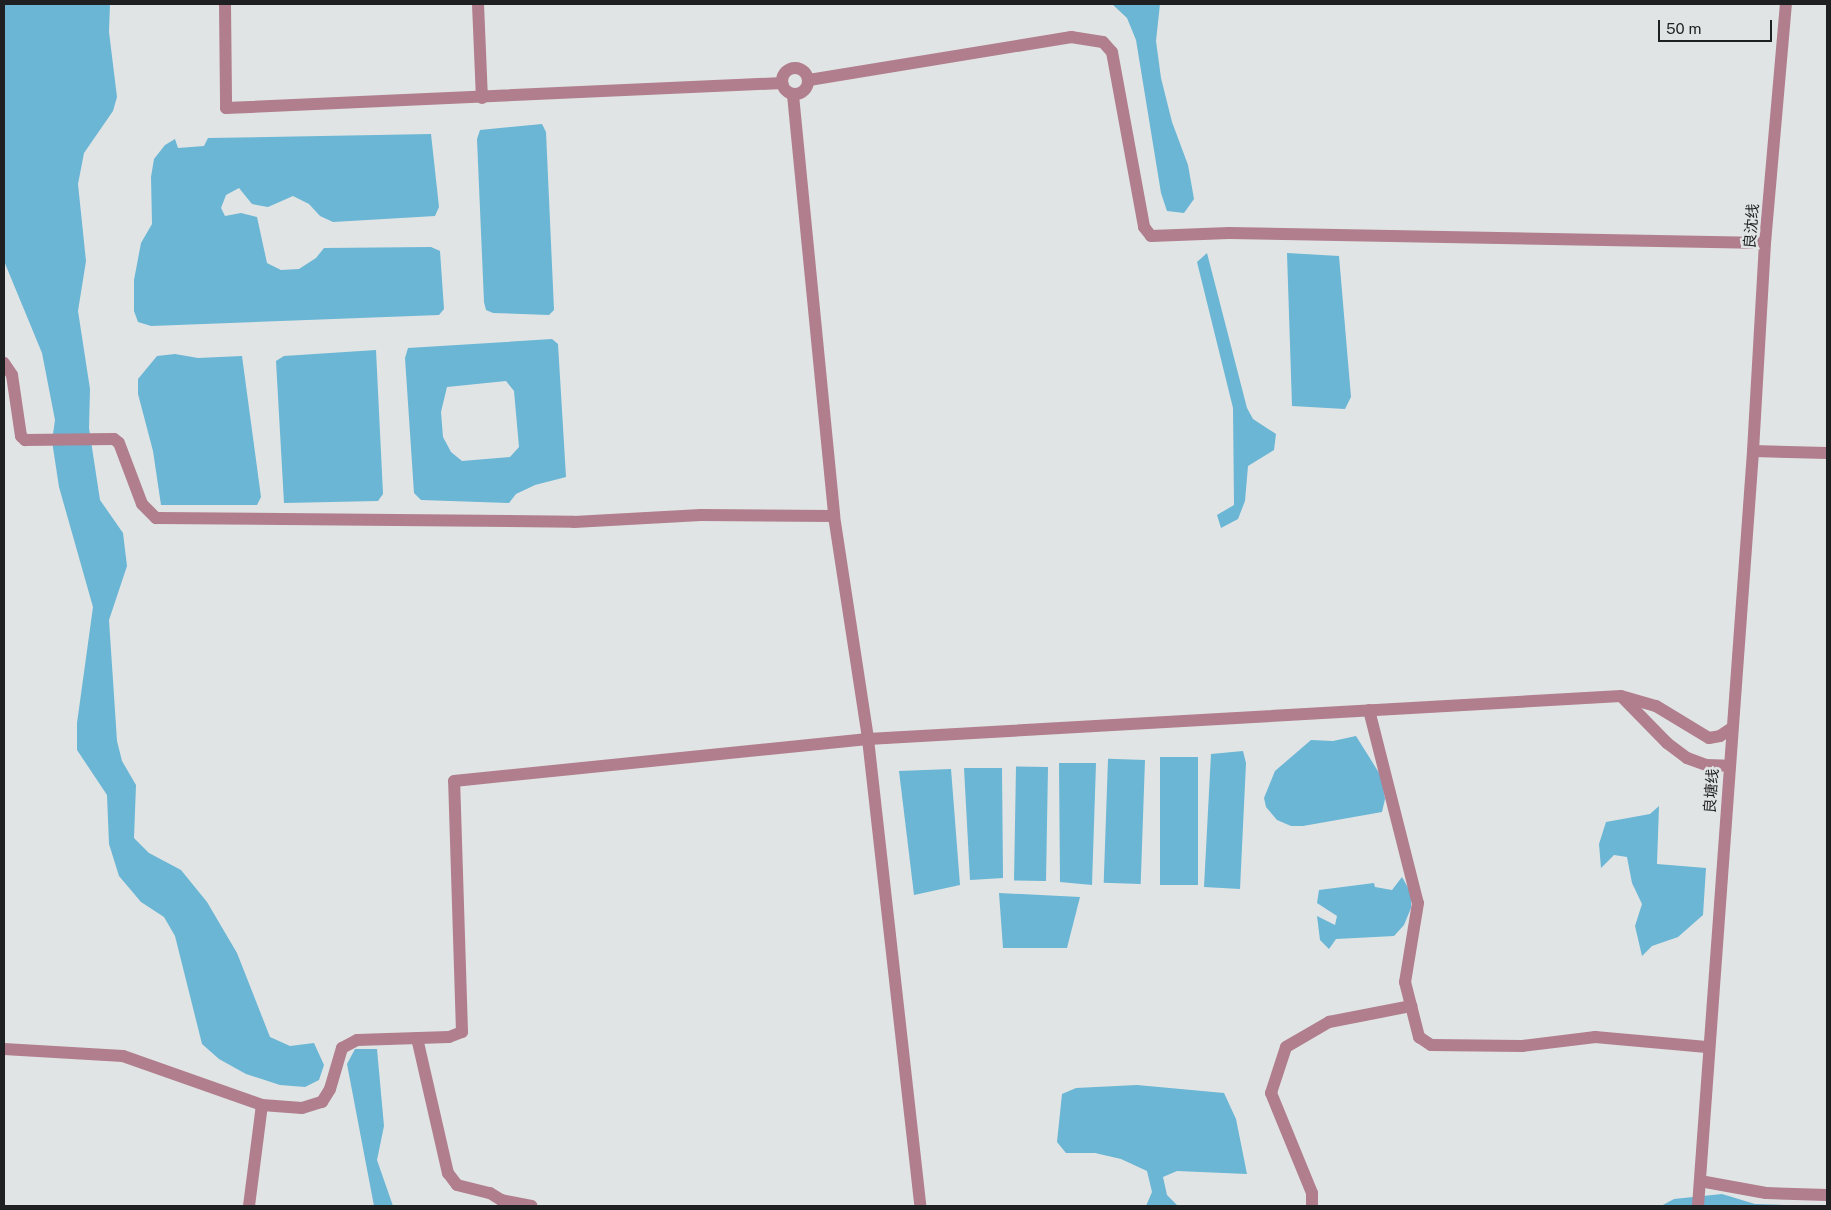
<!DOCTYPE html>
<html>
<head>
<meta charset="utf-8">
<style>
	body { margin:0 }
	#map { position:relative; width:1831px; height:1210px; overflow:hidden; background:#e0e4e5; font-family:"Public Sans","Noto Sans SC",sans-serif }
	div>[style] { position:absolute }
	.water>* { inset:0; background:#6ab6d4; transform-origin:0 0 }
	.minor>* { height:12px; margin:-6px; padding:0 6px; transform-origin:6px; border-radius:6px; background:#b17e8d }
	.minor>.ring { margin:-6px; padding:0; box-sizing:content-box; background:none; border:12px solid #b17e8d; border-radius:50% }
	.tertiary>* { height:12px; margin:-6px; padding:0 6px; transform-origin:6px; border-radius:6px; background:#b17e8d }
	span { translate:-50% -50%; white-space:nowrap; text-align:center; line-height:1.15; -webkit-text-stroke:5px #e0e4e5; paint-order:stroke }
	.street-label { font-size:15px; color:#1f2021 }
	.frame { position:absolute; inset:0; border:5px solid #1f2021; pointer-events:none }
	.scale { position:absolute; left:1658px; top:20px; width:114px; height:22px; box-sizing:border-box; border:2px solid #1f2021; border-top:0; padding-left:6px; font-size:15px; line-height:18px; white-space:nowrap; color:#1f2021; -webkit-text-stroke:4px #e0e4e5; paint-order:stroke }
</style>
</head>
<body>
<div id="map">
	<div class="water">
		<i style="clip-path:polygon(4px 4px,110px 4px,109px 32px,117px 97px,113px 111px,84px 153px,78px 184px,86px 261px,78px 311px,90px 389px,89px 428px,100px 500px,123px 533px,127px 566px,109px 620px,117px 741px,122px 761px,136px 785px,134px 838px,149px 853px,181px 870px,207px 902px,237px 953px,270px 1037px,290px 1046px,314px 1043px,324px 1065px,319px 1080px,305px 1087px,280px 1085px,246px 1074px,219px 1059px,202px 1044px,175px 936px,164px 917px,141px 902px,119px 876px,109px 844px,107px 795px,77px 750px,77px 723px,93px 607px,59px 487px,52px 441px,55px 420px,42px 353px,4px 261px)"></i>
		<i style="clip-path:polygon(1112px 4px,1160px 4px,1156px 41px,1161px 78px,1172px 122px,1188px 165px,1194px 199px,1184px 213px,1167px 211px,1161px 193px,1136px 40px,1127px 18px)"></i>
		<i style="clip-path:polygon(542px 124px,546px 132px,554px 310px,549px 315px,493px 313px,486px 310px,484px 302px,477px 139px,480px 130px)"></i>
		<i style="clip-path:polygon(431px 134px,439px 207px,435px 216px,333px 222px,320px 216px,309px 204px,293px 196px,268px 207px,252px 204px,239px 188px,226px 195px,221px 208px,225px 216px,241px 213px,257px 217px,267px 263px,281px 270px,299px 269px,316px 258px,324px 248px,431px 247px,440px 251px,444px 309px,439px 315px,151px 326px,138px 322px,134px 311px,134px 280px,141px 243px,152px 224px,151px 177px,154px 159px,165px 145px,175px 139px,178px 148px,204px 146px,208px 138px)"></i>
		<i style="clip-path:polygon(1207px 253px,1247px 408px,1253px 419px,1276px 434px,1274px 450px,1248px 466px,1245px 501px,1238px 519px,1221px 528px,1217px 515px,1234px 505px,1233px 408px,1197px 262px)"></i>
		<i style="clip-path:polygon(1287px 253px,1339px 256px,1351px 397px,1345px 409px,1292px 406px)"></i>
		<i style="clip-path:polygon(evenodd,552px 339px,558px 344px,566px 477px,535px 485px,516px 494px,509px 503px,421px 500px,414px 493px,405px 358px,408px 348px,552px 339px,506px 381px,514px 391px,519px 447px,510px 457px,462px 461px,451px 452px,443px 437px,441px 412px,447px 387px,506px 381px)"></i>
		<i style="clip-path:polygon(376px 350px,383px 494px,378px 501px,284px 503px,276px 361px,284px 356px)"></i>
		<i style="clip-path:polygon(175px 354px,198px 358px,242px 356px,261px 497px,257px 505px,161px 505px,153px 451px,138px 394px,138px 379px,157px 356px)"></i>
		<i style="clip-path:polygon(1356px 736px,1381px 776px,1385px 799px,1382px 812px,1303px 826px,1291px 826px,1277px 820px,1266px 807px,1264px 798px,1275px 771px,1311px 740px,1333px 741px)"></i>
		<i style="clip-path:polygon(1243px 751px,1246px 763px,1240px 889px,1204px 887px,1211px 754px)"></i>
		<i style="left:1160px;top:757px;width:38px;height:128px"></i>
		<i style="left:1145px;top:760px;width:124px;height:37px;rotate:92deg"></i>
		<i style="clip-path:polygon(1059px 763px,1096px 763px,1092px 885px,1060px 882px)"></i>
		<i style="left:1048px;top:767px;width:114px;height:32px;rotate:91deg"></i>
		<i style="clip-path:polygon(964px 768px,1002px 768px,1003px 878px,970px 880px)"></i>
		<i style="clip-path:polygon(951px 769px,960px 885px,914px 895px,899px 771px)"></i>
		<i style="clip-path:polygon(1659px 806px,1657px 864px,1706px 868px,1703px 915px,1678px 937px,1652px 946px,1642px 956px,1635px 926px,1642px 904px,1632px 883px,1627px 857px,1614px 855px,1601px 868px,1599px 844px,1606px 822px,1650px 814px)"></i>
		<i style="clip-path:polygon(1402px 877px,1411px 893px,1411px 908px,1404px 925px,1394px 936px,1336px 939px,1329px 949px,1320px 940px,1317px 916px,1335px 925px,1337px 916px,1317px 903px,1319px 890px,1374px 883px,1375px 887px,1392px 890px)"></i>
		<i style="clip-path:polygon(999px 893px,1080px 897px,1067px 948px,1003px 948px)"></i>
		<i style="clip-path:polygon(355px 1049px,377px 1049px,384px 1126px,377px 1160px,393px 1206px,374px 1206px,347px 1064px)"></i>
		<i style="clip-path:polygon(1137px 1085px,1224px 1093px,1236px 1119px,1247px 1174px,1177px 1171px,1163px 1177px,1167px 1195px,1178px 1206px,1146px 1206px,1152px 1192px,1147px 1171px,1121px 1159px,1095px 1153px,1066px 1153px,1057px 1142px,1062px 1094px,1076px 1088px)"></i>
		<i style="clip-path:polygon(1722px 1194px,1755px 1204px,1818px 1206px,1661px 1206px,1674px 1199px)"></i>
	</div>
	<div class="minor">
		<i style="left:225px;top:4px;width:104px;rotate:89.4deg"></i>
		<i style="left:226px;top:108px;width:557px;rotate:-2.57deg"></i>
		<i style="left:478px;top:4px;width:94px;rotate:87.6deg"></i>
		<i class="ring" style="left:782px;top:68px;width:14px;height:14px"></i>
		<i style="left:809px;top:80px;width:266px;rotate:-9.3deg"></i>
		<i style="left:1071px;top:37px;width:32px;rotate:9deg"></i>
		<i style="left:1103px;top:42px;width:13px;rotate:48deg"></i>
		<i style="left:1112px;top:52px;width:178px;rotate:79.6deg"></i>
		<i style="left:1144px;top:227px;width:11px;rotate:52deg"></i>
		<i style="left:1151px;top:236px;width:78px;rotate:-2.2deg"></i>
		<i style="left:1229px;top:233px;width:536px;rotate:1.07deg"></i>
		<i style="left:793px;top:95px;width:423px;rotate:84.4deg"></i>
		<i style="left:834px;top:516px;width:226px;rotate:81.3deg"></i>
		<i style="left:868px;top:739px;width:470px;rotate:83.6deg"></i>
		<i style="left:4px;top:363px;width:14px;rotate:56deg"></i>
		<i style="left:12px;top:375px;width:62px;rotate:81.6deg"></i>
		<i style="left:21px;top:436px;width:6px;rotate:45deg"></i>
		<i style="left:25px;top:440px;width:89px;rotate:-0.6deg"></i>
		<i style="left:114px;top:439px;width:6px;rotate:39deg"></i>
		<i style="left:119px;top:443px;width:65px;rotate:69.3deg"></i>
		<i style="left:142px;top:504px;width:20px;rotate:45deg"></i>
		<i style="left:156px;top:518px;width:418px;rotate:0.5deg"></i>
		<i style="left:574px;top:522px;width:127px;rotate:-3.2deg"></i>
		<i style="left:701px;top:515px;width:133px;rotate:0.4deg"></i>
		<i style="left:1623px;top:698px;width:63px;rotate:45.6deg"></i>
		<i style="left:1667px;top:743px;width:25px;rotate:37deg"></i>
		<i style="left:1687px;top:758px;width:20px;rotate:20deg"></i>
		<i style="left:1706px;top:765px;width:23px;rotate:2deg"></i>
		<i style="left:1369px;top:710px;width:199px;rotate:75.8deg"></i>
		<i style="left:1418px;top:903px;width:80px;rotate:99.3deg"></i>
		<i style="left:1405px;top:982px;width:57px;rotate:75.7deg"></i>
		<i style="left:1419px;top:1037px;width:14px;rotate:34deg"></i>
		<i style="left:1431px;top:1045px;width:91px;rotate:0.6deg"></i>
		<i style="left:1522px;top:1046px;width:74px;rotate:-7deg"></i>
		<i style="left:1595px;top:1037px;width:112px;rotate:5.1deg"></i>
		<i style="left:417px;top:1038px;width:139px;rotate:77.1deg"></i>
		<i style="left:448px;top:1173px;width:15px;rotate:53deg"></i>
		<i style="left:457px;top:1185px;width:34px;rotate:14deg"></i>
		<i style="left:490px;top:1193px;width:13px;rotate:32deg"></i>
		<i style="left:501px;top:1200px;width:31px;rotate:11deg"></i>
		<i style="left:4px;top:1049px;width:119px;rotate:3.4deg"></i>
		<i style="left:123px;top:1056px;width:147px;rotate:19.4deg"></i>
		<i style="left:262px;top:1105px;width:40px;rotate:4.3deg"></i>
		<i style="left:302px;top:1108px;width:21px;rotate:-17deg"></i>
		<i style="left:322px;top:1102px;width:15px;rotate:-58deg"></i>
		<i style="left:330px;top:1089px;width:43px;rotate:-73.7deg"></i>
		<i style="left:342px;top:1048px;width:17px;rotate:-28deg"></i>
		<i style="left:357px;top:1040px;width:92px;rotate:-1.9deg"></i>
		<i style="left:449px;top:1037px;width:14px;rotate:-21deg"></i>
		<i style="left:462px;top:1032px;width:251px;rotate:-91.8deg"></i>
		<i style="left:454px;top:781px;width:416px;rotate:-5.8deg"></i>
		<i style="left:868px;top:739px;width:754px;rotate:-3.27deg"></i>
		<i style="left:1621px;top:696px;width:36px;rotate:16deg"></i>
		<i style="left:1656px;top:706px;width:62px;rotate:31.1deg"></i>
		<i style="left:1709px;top:738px;width:11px;rotate:-10deg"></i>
		<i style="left:1720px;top:736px;width:14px;rotate:-34deg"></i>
		<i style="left:1700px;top:1181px;width:67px;rotate:10.3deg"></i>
		<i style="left:1766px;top:1193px;width:61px;rotate:1.9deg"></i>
		<i style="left:249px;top:1206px;width:102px;rotate:-82.7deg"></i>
		<i style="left:1312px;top:1206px;width:13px;rotate:-90deg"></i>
		<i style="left:1312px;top:1193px;width:108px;rotate:-112.3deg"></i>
		<i style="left:1271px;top:1093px;width:48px;rotate:-71.9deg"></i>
		<i style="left:1286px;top:1047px;width:50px;rotate:-30.2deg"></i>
		<i style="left:1329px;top:1022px;width:84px;rotate:-11deg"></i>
	</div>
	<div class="tertiary">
		<i style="left:1753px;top:451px;width:74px;rotate:1.5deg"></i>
		<i style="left:1698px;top:1206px;width:757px;rotate:-85.83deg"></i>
		<i style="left:1753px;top:451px;width:208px;rotate:-86.7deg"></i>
		<i style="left:1765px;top:243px;width:240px;rotate:-85deg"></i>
	</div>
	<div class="street-label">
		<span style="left:1751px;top:226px;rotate:-85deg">良沈线</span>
		<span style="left:1711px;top:791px;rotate:-86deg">良塘线</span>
	</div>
	<div class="frame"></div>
	<div class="scale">50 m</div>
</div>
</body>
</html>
